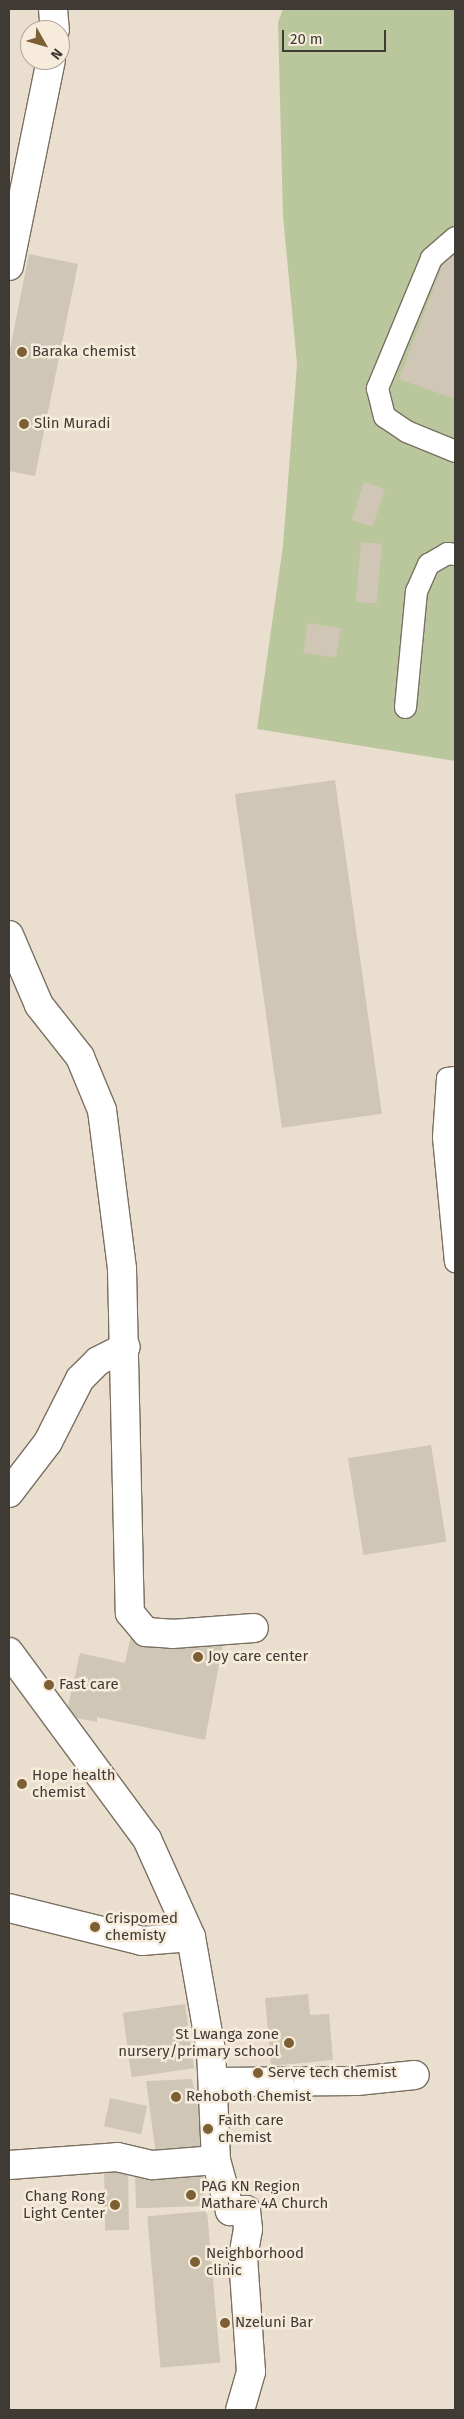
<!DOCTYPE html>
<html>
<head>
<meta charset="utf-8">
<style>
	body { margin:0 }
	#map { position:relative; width:464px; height:2419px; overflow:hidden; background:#eadfcf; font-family:"Fira Sans",sans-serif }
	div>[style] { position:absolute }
	.green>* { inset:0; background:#bac69c }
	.building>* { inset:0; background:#d0c6b6; transform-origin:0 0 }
	.roads { filter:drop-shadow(1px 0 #7a7062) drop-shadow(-1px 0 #7a7062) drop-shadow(0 1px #7a7062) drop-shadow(0 -1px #7a7062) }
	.service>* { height:21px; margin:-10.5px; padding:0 10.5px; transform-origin:10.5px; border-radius:10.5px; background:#fff }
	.minor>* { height:28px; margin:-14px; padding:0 14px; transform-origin:14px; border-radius:14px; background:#fff }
	.dots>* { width:14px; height:14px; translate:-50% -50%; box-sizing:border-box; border:2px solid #f7ecdc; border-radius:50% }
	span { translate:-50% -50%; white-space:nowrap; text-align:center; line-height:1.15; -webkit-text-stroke:5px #f7ecdc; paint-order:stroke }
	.poi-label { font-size:15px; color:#3f3b34 }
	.left { translate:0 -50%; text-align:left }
	.right { translate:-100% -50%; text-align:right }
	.frame { position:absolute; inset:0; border:10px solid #3f3b34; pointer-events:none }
	.north { position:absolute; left:20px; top:20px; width:50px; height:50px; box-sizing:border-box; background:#f7ecdc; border:1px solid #ada599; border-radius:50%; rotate:128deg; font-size:14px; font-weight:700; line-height:20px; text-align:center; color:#3f3b34 }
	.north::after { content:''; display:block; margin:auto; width:18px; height:22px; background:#7c5f32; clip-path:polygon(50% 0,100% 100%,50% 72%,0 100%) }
	.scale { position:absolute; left:282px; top:30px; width:104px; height:22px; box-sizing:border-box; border:2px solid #3f3b34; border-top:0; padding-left:6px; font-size:15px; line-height:18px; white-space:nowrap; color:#3f3b34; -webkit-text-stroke:4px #f7ecdc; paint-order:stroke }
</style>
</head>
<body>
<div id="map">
	<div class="green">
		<i style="clip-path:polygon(283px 9px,455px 9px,455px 761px,257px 729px,283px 546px,297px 364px,283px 216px,278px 22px)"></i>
	</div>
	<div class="building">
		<i style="clip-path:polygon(447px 253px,455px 256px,455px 399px,399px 379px)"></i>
		<i style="clip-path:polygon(29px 254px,78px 264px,35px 476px,9px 471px,9px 354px)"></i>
		<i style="left:364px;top:482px;width:22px;height:40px;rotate:18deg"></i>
		<i style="left:361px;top:542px;width:21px;height:60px;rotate:5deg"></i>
		<i style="left:308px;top:623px;width:33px;height:30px;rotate:9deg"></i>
		<i style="left:335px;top:780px;width:337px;height:101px;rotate:82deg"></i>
		<i style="left:431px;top:1445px;width:98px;height:84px;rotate:81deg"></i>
		<i style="clip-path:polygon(132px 1630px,224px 1638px,205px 1740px,97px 1717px,97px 1722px,66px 1716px,80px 1653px,125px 1663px)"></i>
		<i style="clip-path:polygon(308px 1994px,310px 2015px,329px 2014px,333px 2060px,271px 2066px,265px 1998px)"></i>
		<i style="left:185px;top:2004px;width:65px;height:63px;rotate:82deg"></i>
		<i style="clip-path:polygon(192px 2079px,207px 2151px,157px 2162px,146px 2081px)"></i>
		<i style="left:110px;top:2098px;width:38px;height:29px;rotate:12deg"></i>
		<i style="left:128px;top:2169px;width:61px;height:24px;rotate:89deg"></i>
		<i style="left:203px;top:2174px;width:32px;height:68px;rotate:88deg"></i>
		<i style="left:207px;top:2211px;width:152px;height:60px;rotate:85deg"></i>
	</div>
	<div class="roads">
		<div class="service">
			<i style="left:455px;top:237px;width:32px;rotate:139deg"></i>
			<i style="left:431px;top:258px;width:141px;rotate:112.6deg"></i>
			<i style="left:377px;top:388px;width:29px;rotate:76deg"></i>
			<i style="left:384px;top:416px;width:27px;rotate:34deg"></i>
			<i style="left:406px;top:431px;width:53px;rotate:22.2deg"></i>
			<i style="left:405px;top:707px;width:117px;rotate:-84.6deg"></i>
			<i style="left:416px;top:591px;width:30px;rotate:-66deg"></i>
			<i style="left:428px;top:564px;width:22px;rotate:-30deg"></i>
			<i style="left:447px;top:553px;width:8px;rotate:7deg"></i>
			<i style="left:455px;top:1077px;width:8px;rotate:173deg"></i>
			<i style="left:447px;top:1078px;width:59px;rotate:93.9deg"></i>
			<i style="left:443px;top:1137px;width:125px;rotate:84.5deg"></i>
		</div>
		<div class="minor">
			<i style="left:53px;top:9px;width:21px;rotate:85deg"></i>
			<i style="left:9px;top:266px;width:210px;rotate:-78.5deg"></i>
			<i style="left:9px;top:935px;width:76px;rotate:66.8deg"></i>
			<i style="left:39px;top:1005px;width:66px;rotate:51.7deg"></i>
			<i style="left:80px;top:1057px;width:57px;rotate:67.5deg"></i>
			<i style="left:102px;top:1110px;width:160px;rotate:82.8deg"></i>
			<i style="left:122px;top:1269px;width:344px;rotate:88.7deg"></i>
			<i style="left:130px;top:1613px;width:25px;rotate:50deg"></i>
			<i style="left:146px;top:1632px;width:26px;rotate:4deg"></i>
			<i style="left:172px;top:1634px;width:82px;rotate:-4.2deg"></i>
			<i style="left:9px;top:1493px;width:64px;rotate:-52.6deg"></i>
			<i style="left:48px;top:1442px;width:71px;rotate:-63.1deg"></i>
			<i style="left:80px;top:1379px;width:25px;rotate:-45deg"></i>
			<i style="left:98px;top:1361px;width:31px;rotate:-27deg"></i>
			<i style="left:9px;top:1652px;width:232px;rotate:53.6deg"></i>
			<i style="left:147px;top:1839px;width:107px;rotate:65.8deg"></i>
			<i style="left:191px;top:1937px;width:115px;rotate:80deg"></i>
			<i style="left:211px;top:2050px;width:110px;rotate:87.4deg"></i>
			<i style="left:216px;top:2160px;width:53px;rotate:74.6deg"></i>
			<i style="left:230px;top:2211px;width:16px;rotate:-4deg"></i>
			<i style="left:246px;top:2210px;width:19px;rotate:84deg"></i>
			<i style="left:248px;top:2229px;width:28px;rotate:100deg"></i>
			<i style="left:243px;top:2257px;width:115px;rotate:86deg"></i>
			<i style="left:251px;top:2372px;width:40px;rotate:106deg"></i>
			<i style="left:9px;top:1908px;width:137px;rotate:13.9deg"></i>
			<i style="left:142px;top:1941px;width:49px;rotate:-4.7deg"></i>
			<i style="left:214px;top:2082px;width:143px;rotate:-0.4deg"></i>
			<i style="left:357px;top:2081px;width:58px;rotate:-5.9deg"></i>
			<i style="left:9px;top:2165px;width:108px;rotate:-4.2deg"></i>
			<i style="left:117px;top:2157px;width:37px;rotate:13deg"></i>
			<i style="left:153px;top:2165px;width:63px;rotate:-4.5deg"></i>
		</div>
	</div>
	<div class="dots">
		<i style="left:22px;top:352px;background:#7c5f32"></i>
		<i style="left:24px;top:424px;background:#7c5f32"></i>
		<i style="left:198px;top:1657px;background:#7c5f32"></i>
		<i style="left:49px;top:1685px;background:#7c5f32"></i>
		<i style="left:22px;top:1784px;background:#7c5f32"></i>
		<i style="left:95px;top:1927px;background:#7c5f32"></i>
		<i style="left:289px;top:2043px;background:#7c5f32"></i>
		<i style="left:258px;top:2073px;background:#7c5f32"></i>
		<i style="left:176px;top:2097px;background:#7c5f32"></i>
		<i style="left:208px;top:2129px;background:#7c5f32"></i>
		<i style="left:191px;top:2195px;background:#7c5f32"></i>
		<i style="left:115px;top:2205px;background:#7c5f32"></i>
		<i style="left:195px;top:2262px;background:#7c5f32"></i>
		<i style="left:225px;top:2323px;background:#7c5f32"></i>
	</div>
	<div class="poi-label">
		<span class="left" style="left:32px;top:352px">Baraka chemist</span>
		<span class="left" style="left:34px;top:424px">Slin Muradi</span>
		<span class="left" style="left:208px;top:1657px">Joy care center</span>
		<span class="left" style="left:59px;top:1685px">Fast care</span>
		<span class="left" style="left:32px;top:1784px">Hope health<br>chemist</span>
		<span class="left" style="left:105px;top:1927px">Crispomed<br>chemisty</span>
		<span class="right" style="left:279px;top:2043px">St Lwanga zone<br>nursery/primary school</span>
		<span class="left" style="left:268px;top:2073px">Serve tech chemist</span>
		<span class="left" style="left:186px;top:2097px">Rehoboth Chemist</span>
		<span class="left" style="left:218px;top:2129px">Faith care<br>chemist</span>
		<span class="left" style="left:201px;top:2195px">PAG KN Region<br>Mathare 4A Church</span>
		<span class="right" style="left:105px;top:2205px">Chang Rong<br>Light Center</span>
		<span class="left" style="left:206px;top:2262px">Neighborhood<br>clinic</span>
		<span class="left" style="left:235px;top:2323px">Nzeluni Bar</span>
	</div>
	<div class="frame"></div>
	<div class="north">N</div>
	<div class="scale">20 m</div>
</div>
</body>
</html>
